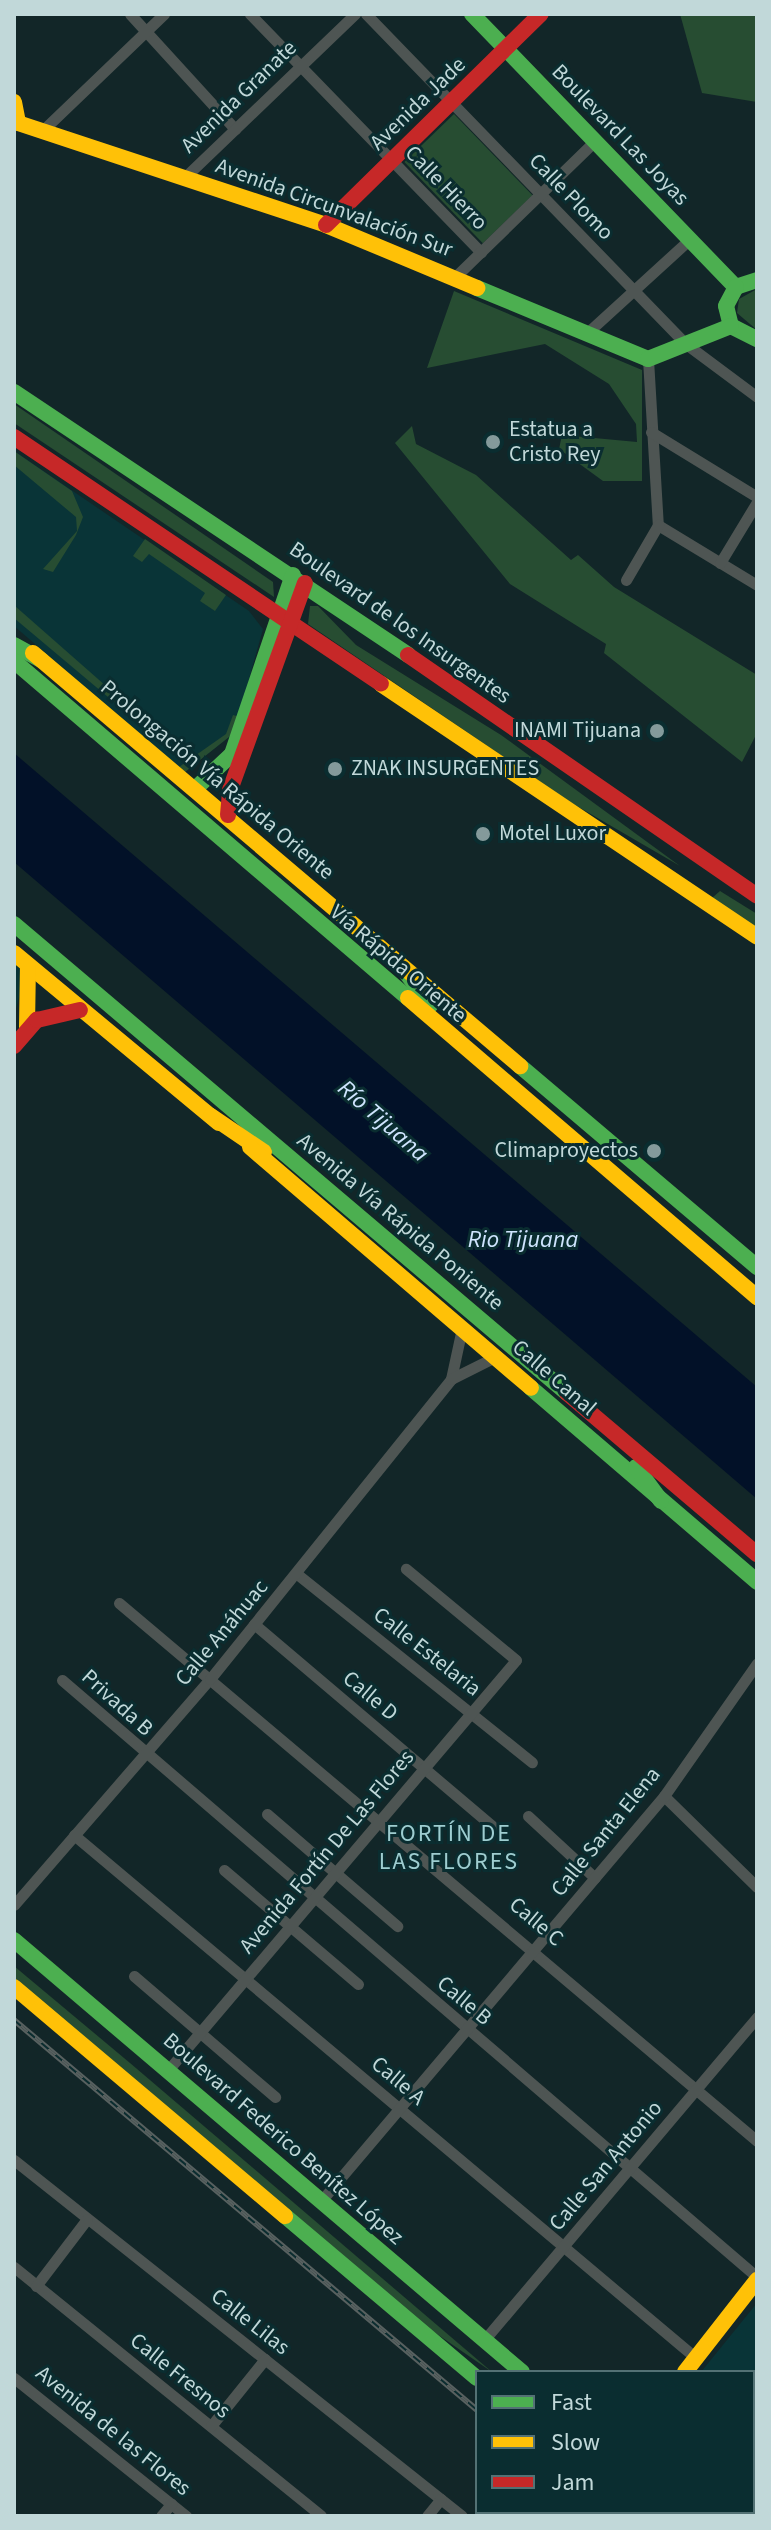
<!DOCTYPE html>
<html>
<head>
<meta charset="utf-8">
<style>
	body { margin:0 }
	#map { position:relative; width:771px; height:2530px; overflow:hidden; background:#122628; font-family:"Source Sans 3",sans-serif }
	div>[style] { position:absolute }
	.built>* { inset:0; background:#093437 }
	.green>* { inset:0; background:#274d32; transform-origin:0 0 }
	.water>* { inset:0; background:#021128 }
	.street>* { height:11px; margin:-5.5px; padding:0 5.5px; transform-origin:5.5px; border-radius:5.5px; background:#4e5553 }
	.fast>* { height:16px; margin:-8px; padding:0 8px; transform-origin:8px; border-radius:8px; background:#4caf50 }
	.slow>* { height:16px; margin:-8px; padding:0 8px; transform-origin:8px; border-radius:8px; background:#ffc107 }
	.jam>* { height:16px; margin:-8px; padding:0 8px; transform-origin:8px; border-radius:8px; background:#c62828 }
	.rail>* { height:6px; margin-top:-3px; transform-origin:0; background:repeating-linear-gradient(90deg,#0a2d30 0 9px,#586160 0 18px); box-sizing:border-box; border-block:2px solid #586160 }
	.dots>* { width:22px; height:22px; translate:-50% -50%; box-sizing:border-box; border:4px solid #0a2d30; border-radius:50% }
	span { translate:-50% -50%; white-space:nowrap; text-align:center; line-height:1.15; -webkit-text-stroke:6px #0a2d30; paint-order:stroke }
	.street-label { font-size:22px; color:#c1d8d9 }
	.poi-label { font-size:22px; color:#c1d8d9 }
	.left { translate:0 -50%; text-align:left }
	.right { translate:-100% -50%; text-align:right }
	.water-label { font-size:24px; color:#cfe5fe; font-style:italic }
	.neighbourhood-label { font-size:24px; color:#9ecdd0; letter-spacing:2px }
	.frame { position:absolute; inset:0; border:16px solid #c1d8d9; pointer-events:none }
	.legend { position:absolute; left:475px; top:2370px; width:280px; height:144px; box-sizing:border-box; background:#0a2d30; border:2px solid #537174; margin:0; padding:10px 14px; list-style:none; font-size:24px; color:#c1d8d9 }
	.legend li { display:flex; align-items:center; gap:16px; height:40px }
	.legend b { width:40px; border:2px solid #537174 }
</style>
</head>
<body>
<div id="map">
	<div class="built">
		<i style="clip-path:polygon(14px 451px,249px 611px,263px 629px,234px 733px,185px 772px,14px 626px)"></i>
		<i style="clip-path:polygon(14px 961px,25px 975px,14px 1016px)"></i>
		<i style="clip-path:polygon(757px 2303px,757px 2516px,714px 2516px,710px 2512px,753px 2512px,753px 2372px,701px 2372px)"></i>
	</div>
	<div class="green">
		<i style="clip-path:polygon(680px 14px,757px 14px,757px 102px,702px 93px)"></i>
		<i style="left:454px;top:114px;width:113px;height:69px;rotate:46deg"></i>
		<i style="clip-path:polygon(757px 289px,757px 330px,737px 313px,739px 299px)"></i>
		<i style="clip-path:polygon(454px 291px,642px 370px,642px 481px,603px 481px,559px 449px,562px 435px,637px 442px,636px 424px,609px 384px,545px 344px,427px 368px)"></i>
		<i style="clip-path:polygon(14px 404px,273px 582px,274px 597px,14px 423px)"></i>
		<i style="clip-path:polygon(412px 426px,416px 444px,476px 475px,571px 560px,578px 555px,614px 587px,757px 675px,757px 733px,742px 762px,604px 653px,606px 644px,510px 584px,395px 443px)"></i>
		<i style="clip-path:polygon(14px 451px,72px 491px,83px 517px,76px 535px,53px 572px,43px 569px,77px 531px,76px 517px,14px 465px)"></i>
		<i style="clip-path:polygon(145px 539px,226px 595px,215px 611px,200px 601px,205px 593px,149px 554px,142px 562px,133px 556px)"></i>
		<i style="clip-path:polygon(15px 606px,156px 730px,152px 734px,14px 618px)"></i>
		<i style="clip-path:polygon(310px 606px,318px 606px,356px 645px,501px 735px,680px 866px,570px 802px,308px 624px)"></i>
		<i style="clip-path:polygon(233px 715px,240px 717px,234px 733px,185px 772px,179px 767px,226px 734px)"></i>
		<i style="clip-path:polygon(720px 891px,757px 914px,757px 928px,712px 898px)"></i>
		<i style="clip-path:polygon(14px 1966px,130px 2063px,492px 2372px,421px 2323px,14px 1979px)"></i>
	</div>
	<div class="water">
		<i style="clip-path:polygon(14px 753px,757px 1387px,757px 1499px,14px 862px)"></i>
	</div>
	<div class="street">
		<i style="left:130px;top:14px;width:156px;rotate:47.6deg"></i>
		<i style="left:250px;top:14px;width:332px;rotate:45.9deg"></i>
		<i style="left:366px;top:14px;width:460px;rotate:45.9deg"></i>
		<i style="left:686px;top:344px;width:89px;rotate:36.7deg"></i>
		<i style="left:42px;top:131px;width:169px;rotate:-43.8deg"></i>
		<i style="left:185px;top:177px;width:236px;rotate:-43.8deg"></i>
		<i style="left:455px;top:277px;width:195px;rotate:-44.2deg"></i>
		<i style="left:587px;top:333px;width:139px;rotate:-42.4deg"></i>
		<i style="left:648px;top:359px;width:166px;rotate:86.6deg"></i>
		<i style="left:658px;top:525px;width:116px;rotate:31.2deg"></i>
		<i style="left:651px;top:432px;width:124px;rotate:31.5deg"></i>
		<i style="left:720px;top:563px;width:71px;rotate:-58.8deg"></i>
		<i style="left:626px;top:580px;width:64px;rotate:-59.8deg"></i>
		<i style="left:451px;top:1379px;width:52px;rotate:-77.8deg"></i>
		<i style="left:297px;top:1574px;width:301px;rotate:38.7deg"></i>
		<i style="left:119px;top:1603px;width:835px;rotate:40.14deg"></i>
		<i style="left:254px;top:1624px;width:317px;rotate:40.3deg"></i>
		<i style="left:62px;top:1680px;width:916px;rotate:40.66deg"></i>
		<i style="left:664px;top:1796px;width:130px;rotate:44.4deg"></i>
		<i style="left:267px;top:1814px;width:172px;rotate:40.7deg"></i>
		<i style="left:528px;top:1816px;width:91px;rotate:42.8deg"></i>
		<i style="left:74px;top:1835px;width:813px;rotate:40.06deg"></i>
		<i style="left:224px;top:1870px;width:176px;rotate:40.4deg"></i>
		<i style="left:14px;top:1905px;width:299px;rotate:-49.1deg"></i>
		<i style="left:210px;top:1679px;width:385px;rotate:-51.2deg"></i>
		<i style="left:451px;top:1379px;width:49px;rotate:-26.6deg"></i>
		<i style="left:134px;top:1976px;width:186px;rotate:40.6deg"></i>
		<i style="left:169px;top:2069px;width:536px;rotate:-49.69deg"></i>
		<i style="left:516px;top:1660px;width:143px;rotate:-140.4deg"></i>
		<i style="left:14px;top:2160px;width:572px;rotate:38.47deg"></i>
		<i style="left:321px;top:2201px;width:531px;rotate:-49.74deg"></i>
		<i style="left:664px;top:1796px;width:162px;rotate:-55deg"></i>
		<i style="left:14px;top:2267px;width:395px;rotate:39deg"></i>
		<i style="left:36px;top:2286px;width:84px;rotate:-52.7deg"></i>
		<i style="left:485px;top:2339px;width:422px;rotate:-49.8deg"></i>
		<i style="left:14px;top:2378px;width:221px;rotate:38.7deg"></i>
		<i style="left:211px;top:2426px;width:86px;rotate:-51.1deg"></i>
		<i style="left:161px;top:2516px;width:16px;rotate:-50deg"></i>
		<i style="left:427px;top:2516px;width:22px;rotate:-51deg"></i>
	</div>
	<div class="fast">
		<i style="left:472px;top:14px;width:380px;rotate:46deg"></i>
		<i style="left:757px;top:280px;width:22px;rotate:162deg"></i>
		<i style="left:736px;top:287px;width:21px;rotate:118deg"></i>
		<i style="left:726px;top:306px;width:21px;rotate:76deg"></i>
		<i style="left:731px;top:326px;width:29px;rotate:27deg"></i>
		<i style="left:477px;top:288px;width:185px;rotate:22.5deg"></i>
		<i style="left:648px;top:359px;width:89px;rotate:-21.7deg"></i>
		<i style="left:14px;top:392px;width:474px;rotate:33.7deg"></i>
		<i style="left:14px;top:645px;width:31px;rotate:29deg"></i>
		<i style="left:14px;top:661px;width:518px;rotate:40.54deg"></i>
		<i style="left:195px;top:789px;width:51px;rotate:-43.4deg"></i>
		<i style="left:232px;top:754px;width:189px;rotate:-71.2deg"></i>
		<i style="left:14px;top:924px;width:725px;rotate:40.3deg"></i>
		<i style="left:407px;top:974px;width:39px;rotate:53deg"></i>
		<i style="left:520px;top:1066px;width:311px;rotate:40.3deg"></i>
		<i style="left:531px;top:1388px;width:298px;rotate:40.6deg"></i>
		<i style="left:636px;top:1467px;width:42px;rotate:53.7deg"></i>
		<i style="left:14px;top:1940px;width:667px;rotate:40.38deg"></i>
		<i style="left:285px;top:2216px;width:251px;rotate:40.2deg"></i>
		<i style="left:566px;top:2516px;width:4px;rotate:-76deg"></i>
	</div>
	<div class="slow">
		<i style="left:14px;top:102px;width:21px;rotate:79deg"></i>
		<i style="left:18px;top:123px;width:324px;rotate:18.3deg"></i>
		<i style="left:326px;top:225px;width:164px;rotate:22.6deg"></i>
		<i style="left:33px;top:653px;width:639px;rotate:40.3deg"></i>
		<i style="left:381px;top:684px;width:453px;rotate:33.9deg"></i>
		<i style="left:14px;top:953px;width:266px;rotate:39.7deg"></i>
		<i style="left:408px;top:998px;width:460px;rotate:40.6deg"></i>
		<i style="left:27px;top:1027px;width:62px;rotate:-89.1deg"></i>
		<i style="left:211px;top:1116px;width:64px;rotate:34.2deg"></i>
		<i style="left:250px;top:1147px;width:370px;rotate:40.6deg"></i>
		<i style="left:14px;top:1987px;width:355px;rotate:40.2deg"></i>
		<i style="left:685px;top:2372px;width:117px;rotate:-52deg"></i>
	</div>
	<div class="jam">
		<i style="left:326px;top:225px;width:301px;rotate:-44.5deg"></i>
		<i style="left:14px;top:437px;width:442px;rotate:33.9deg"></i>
		<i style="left:408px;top:655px;width:424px;rotate:34.6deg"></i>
		<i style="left:228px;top:815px;width:25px;rotate:-85deg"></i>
		<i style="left:230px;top:790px;width:220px;rotate:-70.1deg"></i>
		<i style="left:14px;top:1046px;width:35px;rotate:-49deg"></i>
		<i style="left:37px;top:1020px;width:44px;rotate:-13.1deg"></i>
		<i style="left:567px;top:1393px;width:249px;rotate:40.3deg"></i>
		<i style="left:683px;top:2512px;width:6px;rotate:45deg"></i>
		<i style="left:598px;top:2516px;width:43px;rotate:-1.3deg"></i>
	</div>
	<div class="rail">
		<i style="left:14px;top:2020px;width:605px;rotate:40.11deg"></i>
		<i style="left:603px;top:2512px;width:6px;rotate:39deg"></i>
	</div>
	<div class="dots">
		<i style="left:493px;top:442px;background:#849a9b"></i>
		<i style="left:657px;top:731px;background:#849a9b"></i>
		<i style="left:335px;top:769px;background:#849a9b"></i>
		<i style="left:483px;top:834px;background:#849a9b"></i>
		<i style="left:654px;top:1151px;background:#849a9b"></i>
	</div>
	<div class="street-label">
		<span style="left:239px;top:97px;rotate:-44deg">Avenida Granate</span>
		<span style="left:418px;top:104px;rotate:-44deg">Avenida Jade</span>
		<span style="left:620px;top:135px;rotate:46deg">Boulevard Las Joyas</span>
		<span style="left:446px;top:188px;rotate:46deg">Calle Hierro</span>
		<span style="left:571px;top:197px;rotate:46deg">Calle Plomo</span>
		<span style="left:334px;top:208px;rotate:20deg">Avenida Circunvalación Sur</span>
		<span style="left:400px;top:623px;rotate:35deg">Boulevard de los Insurgentes</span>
		<span style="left:217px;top:780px;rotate:40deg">Prolongación Vía Rápida Oriente</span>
		<span style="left:398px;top:964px;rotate:40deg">Vía Rápida Oriente</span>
		<span style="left:400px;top:1222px;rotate:40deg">Avenida Vía Rápida Poniente</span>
		<span style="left:554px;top:1378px;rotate:41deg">Calle Canal</span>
		<span style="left:222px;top:1633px;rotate:-50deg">Calle Anáhuac</span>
		<span style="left:427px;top:1652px;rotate:38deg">Calle Estelaria</span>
		<span style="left:370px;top:1696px;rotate:40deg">Calle D</span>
		<span style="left:117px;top:1703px;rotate:42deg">Privada B</span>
		<span style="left:606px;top:1832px;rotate:-51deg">Calle Santa Elena</span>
		<span style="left:327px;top:1852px;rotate:-50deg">Avenida Fortín De Las Flores</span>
		<span style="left:536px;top:1922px;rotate:40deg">Calle C</span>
		<span style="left:464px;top:2001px;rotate:40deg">Calle B</span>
		<span style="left:398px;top:2081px;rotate:40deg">Calle A</span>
		<span style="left:283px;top:2139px;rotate:41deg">Boulevard Federico Benítez López</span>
		<span style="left:606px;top:2166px;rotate:-50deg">Calle San Antonio</span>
		<span style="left:250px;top:2322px;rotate:38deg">Calle Lilas</span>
		<span style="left:180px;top:2376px;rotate:39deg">Calle Fresnos</span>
		<span style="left:113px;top:2431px;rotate:39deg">Avenida de las Flores</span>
	</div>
	<div class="poi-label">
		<span class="left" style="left:509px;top:442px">Estatua a<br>Cristo Rey</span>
		<span class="right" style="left:641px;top:731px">INAMI Tijuana</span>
		<span class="left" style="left:351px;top:769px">ZNAK INSURGENTES</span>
		<span class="left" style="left:499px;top:834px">Motel Luxor</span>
		<span class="right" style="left:638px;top:1151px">Climaproyectos</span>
	</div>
	<div class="water-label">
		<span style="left:383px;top:1121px;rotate:41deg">Río Tijuana</span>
		<span style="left:523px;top:1240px">Rio Tijuana</span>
	</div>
	<div class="neighbourhood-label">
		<span style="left:449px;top:1848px">FORTÍN DE<br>LAS FLORES</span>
	</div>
	<div class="frame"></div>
	<ul class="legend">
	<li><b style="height:10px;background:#4caf50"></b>Fast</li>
	<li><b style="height:10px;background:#ffc107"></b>Slow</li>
	<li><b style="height:10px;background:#c62828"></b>Jam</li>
	</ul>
</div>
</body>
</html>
